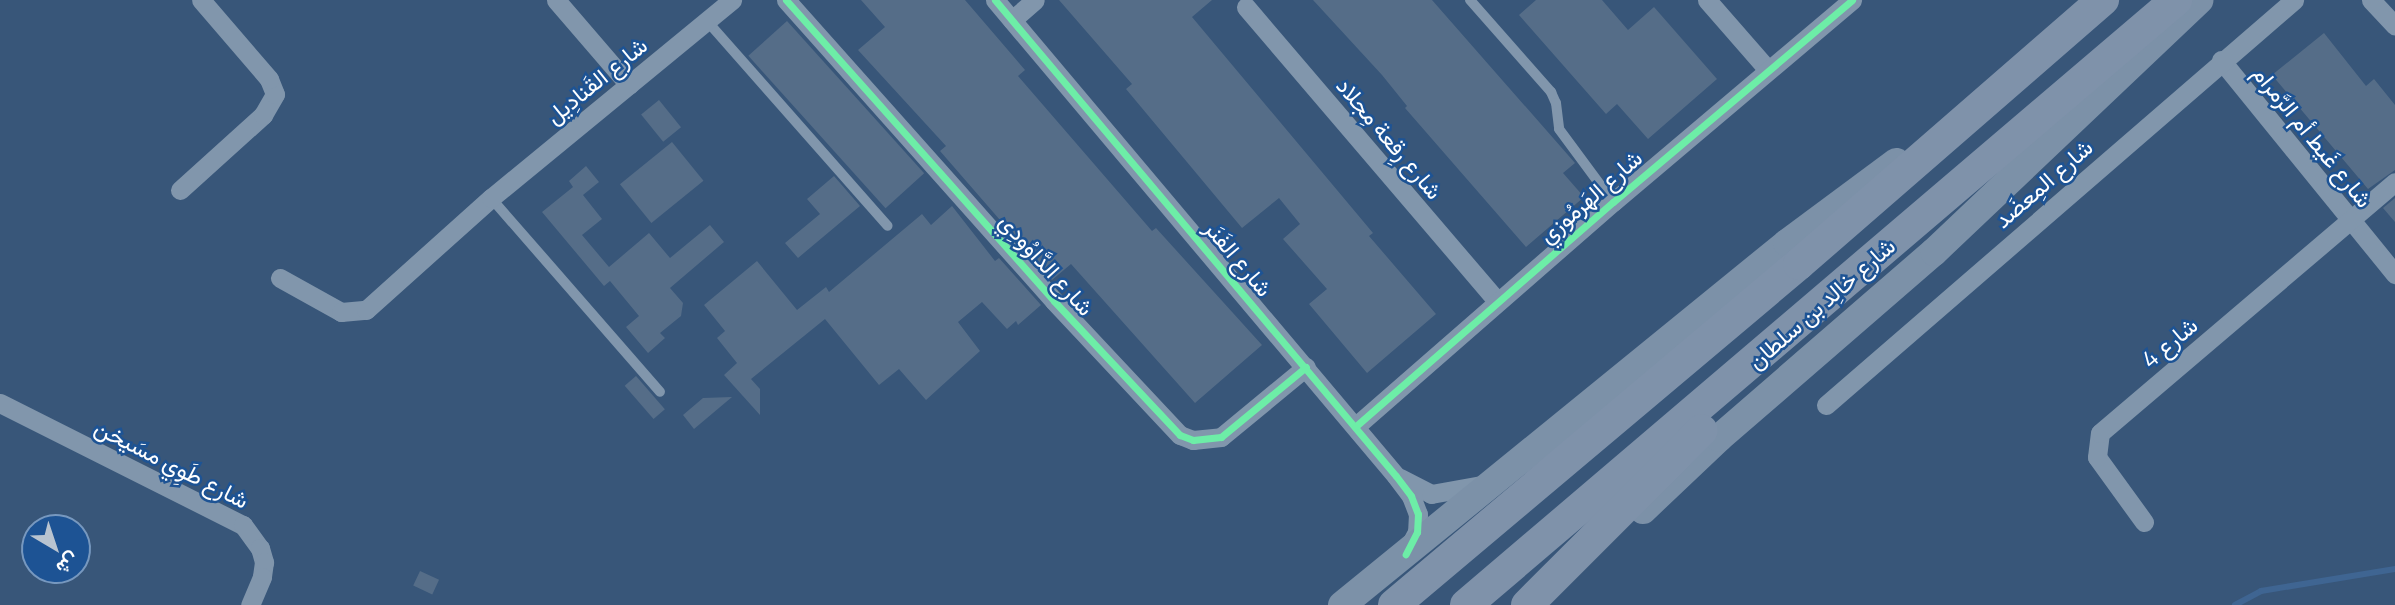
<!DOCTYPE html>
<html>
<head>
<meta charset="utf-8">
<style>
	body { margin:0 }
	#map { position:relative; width:2395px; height:605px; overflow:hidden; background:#385679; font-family:Manrope,Vazirmatn,sans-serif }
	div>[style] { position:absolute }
	.stream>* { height:6px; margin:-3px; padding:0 3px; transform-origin:3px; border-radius:3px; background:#3f6592 }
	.building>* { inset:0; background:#556d88; transform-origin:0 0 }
	.service>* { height:10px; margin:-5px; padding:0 5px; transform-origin:5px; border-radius:5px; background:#8196ac }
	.minor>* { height:19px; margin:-9.5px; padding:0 9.5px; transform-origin:9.5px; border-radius:9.5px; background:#8196ac }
	.secondary>* { height:28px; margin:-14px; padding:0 14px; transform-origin:14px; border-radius:14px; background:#7c91a8 }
	.primary>* { height:32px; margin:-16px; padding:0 16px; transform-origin:16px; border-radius:16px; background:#7f92aa }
	.cycleway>* { height:7px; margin:-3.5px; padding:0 3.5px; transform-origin:3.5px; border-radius:3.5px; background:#6deda7 }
	span { translate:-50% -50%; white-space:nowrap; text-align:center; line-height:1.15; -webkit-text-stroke:5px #1d5394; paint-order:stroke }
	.street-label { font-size:23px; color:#fff }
	.north { position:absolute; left:21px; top:514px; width:70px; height:70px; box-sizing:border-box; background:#1d5394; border:2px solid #7798bf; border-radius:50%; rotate:141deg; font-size:19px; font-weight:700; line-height:28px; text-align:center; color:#fff }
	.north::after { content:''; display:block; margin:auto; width:24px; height:32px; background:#b9c4d0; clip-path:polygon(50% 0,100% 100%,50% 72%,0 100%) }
</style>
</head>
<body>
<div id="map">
	<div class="stream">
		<i style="left:2235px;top:605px;width:30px;rotate:-28deg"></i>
		<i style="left:2261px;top:591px;width:136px;rotate:-9.3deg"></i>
	</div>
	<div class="building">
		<i style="clip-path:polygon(861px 0,965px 0,1025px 70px,1018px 76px,1152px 231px,1156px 228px,1262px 345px,1195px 403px,1071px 264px,1052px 280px,940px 151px,946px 146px,858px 50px,885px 27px)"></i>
		<i style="clip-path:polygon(1059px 0,1212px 0,1192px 17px,1373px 233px,1369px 236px,1436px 314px,1367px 373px,1309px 304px,1327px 289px,1283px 239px,1300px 224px,1279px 198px,1242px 228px,1126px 89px,1132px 84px)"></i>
		<i style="clip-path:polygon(1313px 0,1432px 0,1575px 163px,1563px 173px,1584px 197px,1526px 247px,1405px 108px,1407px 106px,1382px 75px)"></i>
		<i style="clip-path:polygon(1536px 0,1602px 0,1628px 30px,1654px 7px,1717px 79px,1648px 139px,1617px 104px,1606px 114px,1519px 15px)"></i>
		<i style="left:787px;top:21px;width:205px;height:52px;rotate:48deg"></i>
		<i style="clip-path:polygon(2324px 33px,2366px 86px,2374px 79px,2395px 105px,2395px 170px,2368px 189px,2272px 75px)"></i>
		<i style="left:659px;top:100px;width:35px;height:23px;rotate:51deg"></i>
		<i style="left:672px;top:142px;width:50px;height:67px;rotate:51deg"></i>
		<i style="clip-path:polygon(586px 166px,599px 182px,583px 195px,602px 219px,582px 235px,609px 267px,649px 233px,670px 258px,710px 225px,724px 242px,670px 288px,683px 303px,681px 316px,660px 333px,665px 338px,648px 353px,626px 327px,639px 316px,610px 281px,604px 286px,542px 212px,573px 187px,569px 181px)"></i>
		<i style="clip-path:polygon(834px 176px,860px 206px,798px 258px,785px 243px,820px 214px,807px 199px)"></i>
		<i style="clip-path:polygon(2395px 198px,2395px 222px,2383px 208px)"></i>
		<i style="clip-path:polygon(952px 206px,995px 261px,999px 258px,1041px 305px,1018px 325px,1016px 321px,1007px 329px,982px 302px,958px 322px,980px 351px,926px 400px,899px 369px,879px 385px,825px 319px,751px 379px,760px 389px,760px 415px,724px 375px,737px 363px,717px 338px,725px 331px,704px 305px,757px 261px,797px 310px,826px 287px,829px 292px,922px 214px,931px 225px)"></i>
		<i style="left:636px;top:376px;width:44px;height:15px;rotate:49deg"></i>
		<i style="clip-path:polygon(732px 397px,694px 429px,683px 415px,703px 398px)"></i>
		<i style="left:420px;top:571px;width:21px;height:16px;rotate:25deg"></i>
	</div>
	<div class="service">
		<i style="left:1470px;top:0;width:123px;rotate:48.6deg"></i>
		<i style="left:1551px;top:92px;width:12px;rotate:66deg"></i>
		<i style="left:1556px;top:103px;width:26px;rotate:83deg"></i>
		<i style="left:1559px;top:129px;width:91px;rotate:53.5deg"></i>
		<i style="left:707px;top:21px;width:273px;rotate:48.6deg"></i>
		<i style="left:491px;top:198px;width:257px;rotate:48.9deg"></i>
	</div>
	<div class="minor">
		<i style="left:556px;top:0;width:112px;rotate:49.3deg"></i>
		<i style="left:786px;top:0;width:403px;rotate:48.3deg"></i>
		<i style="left:1054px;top:301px;width:184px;rotate:46.8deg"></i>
		<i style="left:1180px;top:435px;width:14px;rotate:21deg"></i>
		<i style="left:1193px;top:440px;width:28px;rotate:-6deg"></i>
		<i style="left:1221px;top:437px;width:110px;rotate:-39.5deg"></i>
		<i style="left:995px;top:0;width:622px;rotate:49.89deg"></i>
		<i style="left:1396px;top:476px;width:25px;rotate:53deg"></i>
		<i style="left:1411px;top:496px;width:19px;rotate:69deg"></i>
		<i style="left:1418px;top:514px;width:18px;rotate:93deg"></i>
		<i style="left:1417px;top:532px;width:17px;rotate:118deg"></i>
		<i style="left:1707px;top:0;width:93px;rotate:48.9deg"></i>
		<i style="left:2371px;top:0;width:35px;rotate:47deg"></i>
		<i style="left:1246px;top:7px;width:387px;rotate:49.5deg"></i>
		<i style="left:1012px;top:20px;width:30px;rotate:-41deg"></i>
		<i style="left:2221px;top:60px;width:276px;rotate:50.9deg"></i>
		<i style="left:180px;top:190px;width:112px;rotate:-42.1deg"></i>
		<i style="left:263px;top:115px;width:24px;rotate:-60deg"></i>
		<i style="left:275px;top:94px;width:16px;rotate:-112deg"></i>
		<i style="left:269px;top:79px;width:104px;rotate:-130.7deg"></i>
		<i style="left:280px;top:278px;width:70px;rotate:29.1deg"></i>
		<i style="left:341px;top:312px;width:25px;rotate:-5deg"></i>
		<i style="left:366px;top:310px;width:168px;rotate:-41.9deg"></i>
		<i style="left:491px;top:198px;width:312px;rotate:-39.4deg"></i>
		<i style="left:0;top:403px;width:272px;rotate:26.7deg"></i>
		<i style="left:243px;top:525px;width:29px;rotate:54deg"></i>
		<i style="left:260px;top:548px;width:15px;rotate:74deg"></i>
		<i style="left:264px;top:562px;width:15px;rotate:98deg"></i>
		<i style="left:262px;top:577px;width:30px;rotate:113deg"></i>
		<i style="left:1826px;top:405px;width:619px;rotate:-40.87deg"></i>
		<i style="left:1356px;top:426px;width:341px;rotate:-41.1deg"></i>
		<i style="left:1613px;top:202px;width:313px;rotate:-40.2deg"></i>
		<i style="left:1400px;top:478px;width:35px;rotate:27deg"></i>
		<i style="left:1431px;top:494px;width:58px;rotate:-10deg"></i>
		<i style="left:2144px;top:522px;width:80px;rotate:-125.9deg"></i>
		<i style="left:2097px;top:457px;width:24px;rotate:-83deg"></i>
		<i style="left:2100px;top:433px;width:387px;rotate:-40.4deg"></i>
	</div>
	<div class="secondary">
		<i style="left:1643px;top:510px;width:105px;rotate:-43.5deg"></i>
		<i style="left:1719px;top:438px;width:284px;rotate:-40.9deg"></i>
		<i style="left:1934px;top:252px;width:366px;rotate:-43.5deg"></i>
		<i style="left:1342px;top:605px;width:574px;rotate:-39.13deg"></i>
		<i style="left:1787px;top:243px;width:136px;rotate:-36.6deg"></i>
	</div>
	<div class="primary">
		<i style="left:1394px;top:605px;width:529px;rotate:-40.1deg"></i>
		<i style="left:1799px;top:264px;width:403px;rotate:-41deg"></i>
		<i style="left:1466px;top:605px;width:933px;rotate:-40.43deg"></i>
		<i style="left:1527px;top:605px;width:247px;rotate:-45deg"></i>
	</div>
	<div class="cycleway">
		<i style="left:786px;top:0;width:403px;rotate:48.3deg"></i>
		<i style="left:1054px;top:301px;width:184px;rotate:46.8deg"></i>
		<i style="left:1180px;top:435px;width:14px;rotate:21deg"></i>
		<i style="left:1193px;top:440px;width:28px;rotate:-6deg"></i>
		<i style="left:1221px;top:437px;width:110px;rotate:-39.5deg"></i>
		<i style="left:995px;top:0;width:622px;rotate:49.89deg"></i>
		<i style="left:1396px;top:476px;width:25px;rotate:53deg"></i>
		<i style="left:1411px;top:496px;width:19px;rotate:69deg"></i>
		<i style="left:1418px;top:514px;width:18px;rotate:93deg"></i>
		<i style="left:1417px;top:532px;width:25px;rotate:117deg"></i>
		<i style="left:1356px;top:426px;width:341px;rotate:-41.1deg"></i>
		<i style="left:1613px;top:202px;width:313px;rotate:-40.2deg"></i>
	</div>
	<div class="street-label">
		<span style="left:596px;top:80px;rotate:-39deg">شارع القَنادِيل</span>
		<span style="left:2313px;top:136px;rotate:51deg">شارع غَيط أم الرَّمرام</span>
		<span style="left:1390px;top:138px;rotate:50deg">شارع رِقعة مِجلاد</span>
		<span style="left:2043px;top:183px;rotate:-41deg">شارع المِعضَد</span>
		<span style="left:1590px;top:196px;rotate:-41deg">شارع الهَرمُوزي</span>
		<span style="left:1239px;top:258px;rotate:50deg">شارع الفَنَر</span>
		<span style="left:1047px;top:264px;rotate:48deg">شارع الدَّاوُودِي</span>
		<span style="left:1821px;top:303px;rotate:-41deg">شارع خالِد بن سلطان</span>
		<span style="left:2169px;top:342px;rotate:-40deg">شارع 4</span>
		<span style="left:172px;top:463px;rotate:27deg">شارع طَوِي مسَيخن</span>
	</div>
	<div class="north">ش</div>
</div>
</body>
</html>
